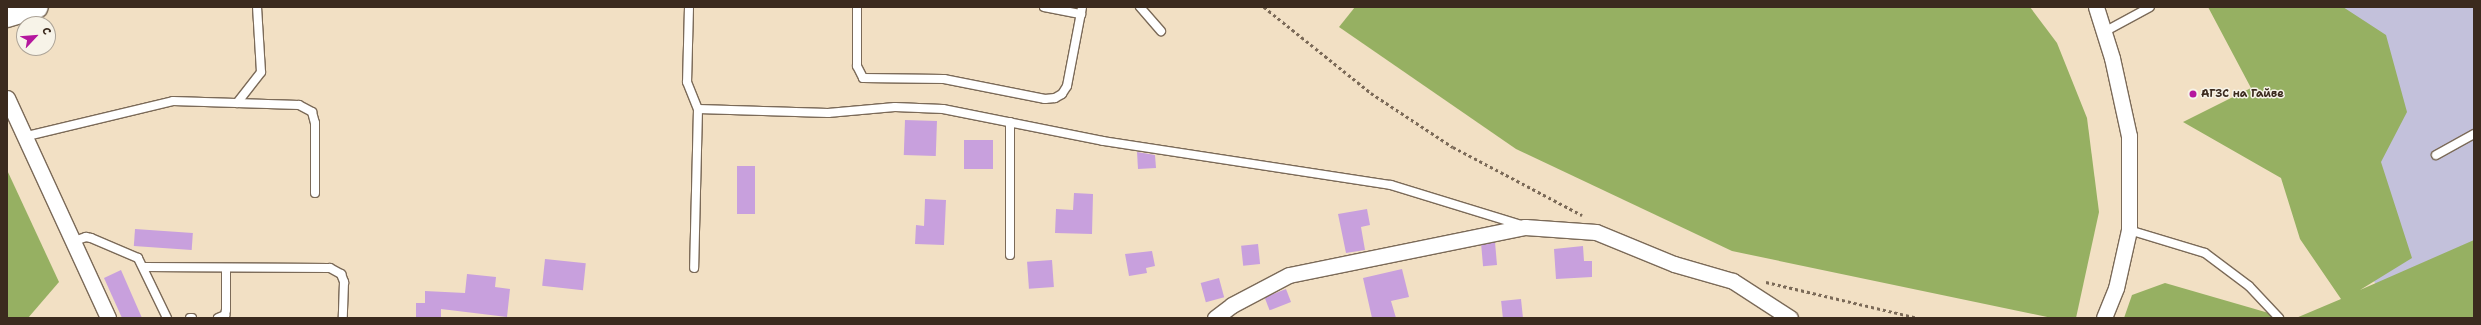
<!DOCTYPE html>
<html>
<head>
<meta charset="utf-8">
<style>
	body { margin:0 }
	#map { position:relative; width:2481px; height:325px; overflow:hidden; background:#f2e0c4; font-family:"Shantell Sans",sans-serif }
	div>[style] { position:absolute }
	.industrial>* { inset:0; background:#c3c1db }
	.forest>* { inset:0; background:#96b062 }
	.building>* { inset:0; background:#c8a0dd; transform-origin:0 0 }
	.path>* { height:2.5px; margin-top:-1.25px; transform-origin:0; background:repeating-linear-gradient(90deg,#7b6a58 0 3px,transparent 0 6px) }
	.roads { filter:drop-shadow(1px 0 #7b6a58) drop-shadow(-1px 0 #7b6a58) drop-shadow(0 1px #7b6a58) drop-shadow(0 -1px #7b6a58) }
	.lane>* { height:8px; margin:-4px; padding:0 4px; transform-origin:4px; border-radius:4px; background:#fff }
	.street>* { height:15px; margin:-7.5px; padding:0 7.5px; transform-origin:7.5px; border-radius:7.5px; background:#fff }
	.primary>* { height:22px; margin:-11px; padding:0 11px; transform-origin:11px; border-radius:11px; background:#fff }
	.dots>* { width:11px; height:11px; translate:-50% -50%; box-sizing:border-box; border:2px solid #f7f3e8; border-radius:50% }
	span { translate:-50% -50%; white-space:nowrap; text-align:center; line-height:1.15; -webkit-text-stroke:3px #f7f3e8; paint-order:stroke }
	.poi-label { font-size:11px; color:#3b2a1e; font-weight:700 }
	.left { translate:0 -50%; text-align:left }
	.frame { position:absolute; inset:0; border:8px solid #3b2a1e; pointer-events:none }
	.north { position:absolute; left:16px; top:16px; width:40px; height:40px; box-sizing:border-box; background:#f7f3e8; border:1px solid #aca397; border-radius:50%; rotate:64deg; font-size:11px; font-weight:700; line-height:16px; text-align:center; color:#3b2a1e }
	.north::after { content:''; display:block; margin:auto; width:14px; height:18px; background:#b5179e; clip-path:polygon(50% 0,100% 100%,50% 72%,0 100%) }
</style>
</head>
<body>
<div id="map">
	<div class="industrial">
		<i style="clip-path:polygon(2223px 7px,2474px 7px,2474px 272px,2391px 312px)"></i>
	</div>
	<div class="forest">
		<i style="clip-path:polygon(1355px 7px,2030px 7px,2057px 43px,2087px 118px,2099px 212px,2076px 318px,2052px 318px,1732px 251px,1516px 149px,1339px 27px)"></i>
		<i style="clip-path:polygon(2208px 7px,2343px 7px,2386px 35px,2407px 112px,2381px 162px,2412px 258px,2360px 290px,2474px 240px,2474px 318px,2296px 318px,2341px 299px,2300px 239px,2281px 178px,2183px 122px,2251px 88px)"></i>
		<i style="clip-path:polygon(7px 170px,59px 282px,28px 318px,7px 318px)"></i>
		<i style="clip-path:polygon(2165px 283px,2286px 318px,2124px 318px,2132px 295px)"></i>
	</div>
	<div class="building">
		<i style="left:905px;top:120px;width:32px;height:35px;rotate:2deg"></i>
		<i style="left:964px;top:140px;width:29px;height:29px"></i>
		<i style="clip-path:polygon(1137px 152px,1155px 155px,1156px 168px,1138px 169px)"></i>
		<i style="left:737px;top:166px;width:18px;height:48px"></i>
		<i style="clip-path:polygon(1074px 193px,1093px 194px,1092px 234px,1055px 233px,1056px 209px,1073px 210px)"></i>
		<i style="clip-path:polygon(925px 199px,946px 200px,944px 245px,915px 244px,916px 225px,924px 226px)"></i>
		<i style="clip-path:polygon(1367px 209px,1370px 225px,1361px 227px,1365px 250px,1346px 253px,1338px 214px)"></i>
		<i style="left:135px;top:229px;width:58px;height:17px;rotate:4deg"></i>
		<i style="left:1495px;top:242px;width:23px;height:14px;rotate:85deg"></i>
		<i style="left:1258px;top:244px;width:20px;height:17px;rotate:84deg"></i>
		<i style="clip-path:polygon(1583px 246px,1584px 261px,1592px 261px,1592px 277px,1556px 279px,1554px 249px)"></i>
		<i style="clip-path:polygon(1152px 251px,1155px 266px,1146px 268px,1147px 273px,1129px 276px,1125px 254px)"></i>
		<i style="left:545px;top:259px;width:41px;height:27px;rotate:6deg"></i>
		<i style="left:1052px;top:260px;width:27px;height:25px;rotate:86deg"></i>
		<i style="clip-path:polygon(1402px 269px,1409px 297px,1391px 301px,1396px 318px,1372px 318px,1363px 278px)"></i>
		<i style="clip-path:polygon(121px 270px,142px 318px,122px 318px,104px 278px)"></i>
		<i style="clip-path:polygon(467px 274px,496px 277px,495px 287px,510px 289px,507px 317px,441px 309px,441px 318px,416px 318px,416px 303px,425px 303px,425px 291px,465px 293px)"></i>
		<i style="left:1219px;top:278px;width:20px;height:19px;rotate:75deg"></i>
		<i style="left:1286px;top:289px;width:14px;height:23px;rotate:69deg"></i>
		<i style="left:1521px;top:299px;width:19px;height:20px;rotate:84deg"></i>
	</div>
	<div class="path">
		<i style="left:1264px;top:7px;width:137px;rotate:38.8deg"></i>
		<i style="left:1371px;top:93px;width:98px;rotate:33.4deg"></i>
		<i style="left:1453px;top:147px;width:146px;rotate:27.8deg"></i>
		<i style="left:1766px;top:282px;width:156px;rotate:13.3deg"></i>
	</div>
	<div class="roads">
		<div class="lane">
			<i style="left:689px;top:7px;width:75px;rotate:91.5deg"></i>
			<i style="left:687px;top:82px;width:29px;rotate:68deg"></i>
			<i style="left:698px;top:109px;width:159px;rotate:91.4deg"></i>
			<i style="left:857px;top:7px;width:59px;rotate:90deg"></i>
			<i style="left:857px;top:66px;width:13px;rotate:63deg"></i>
			<i style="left:863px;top:78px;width:81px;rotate:0.7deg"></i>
			<i style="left:944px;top:79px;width:103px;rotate:11.2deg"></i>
			<i style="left:1045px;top:99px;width:10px;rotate:-6deg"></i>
			<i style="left:1055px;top:98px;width:8px;rotate:-30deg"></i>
			<i style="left:1062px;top:94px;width:9px;rotate:-58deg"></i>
			<i style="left:1067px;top:86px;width:80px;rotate:-79.2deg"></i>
			<i style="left:1044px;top:7px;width:38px;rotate:11deg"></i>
			<i style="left:1140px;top:7px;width:32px;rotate:49deg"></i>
			<i style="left:2104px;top:32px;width:52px;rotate:-28.5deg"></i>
			<i style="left:237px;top:103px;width:39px;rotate:-52deg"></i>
			<i style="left:261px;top:72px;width:65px;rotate:-93.5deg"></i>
			<i style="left:698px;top:109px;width:130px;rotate:1.8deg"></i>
			<i style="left:828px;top:113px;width:67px;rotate:-5.1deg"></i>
			<i style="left:895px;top:107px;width:48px;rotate:2.4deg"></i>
			<i style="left:943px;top:109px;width:163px;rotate:11.3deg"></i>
			<i style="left:1103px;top:141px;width:291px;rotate:8.7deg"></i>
			<i style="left:1391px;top:185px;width:136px;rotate:17.1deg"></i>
			<i style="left:1010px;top:122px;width:133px;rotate:90deg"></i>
			<i style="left:23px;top:137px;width:154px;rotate:-13.5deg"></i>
			<i style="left:173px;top:101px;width:126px;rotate:1.8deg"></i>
			<i style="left:299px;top:105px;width:15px;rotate:28deg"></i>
			<i style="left:312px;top:112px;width:11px;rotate:75deg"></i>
			<i style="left:315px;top:123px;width:70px;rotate:90deg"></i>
			<i style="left:2436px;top:155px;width:43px;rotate:-28.9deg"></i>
			<i style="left:2129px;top:230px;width:79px;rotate:16.8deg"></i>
			<i style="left:2205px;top:253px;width:55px;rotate:36.9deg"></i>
			<i style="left:2249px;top:286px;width:44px;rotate:46.8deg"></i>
			<i style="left:72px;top:242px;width:15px;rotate:-20deg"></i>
			<i style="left:86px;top:237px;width:5px;rotate:11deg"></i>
			<i style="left:91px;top:238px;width:51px;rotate:23.1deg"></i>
			<i style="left:138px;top:258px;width:67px;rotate:64.2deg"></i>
			<i style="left:144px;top:267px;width:186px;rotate:0.3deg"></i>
			<i style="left:330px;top:268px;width:13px;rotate:29deg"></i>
			<i style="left:341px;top:274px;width:9px;rotate:69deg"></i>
			<i style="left:344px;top:282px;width:36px;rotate:92deg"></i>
			<i style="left:190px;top:318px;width:2px"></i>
			<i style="left:218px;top:318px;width:8px;rotate:-23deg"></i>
			<i style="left:225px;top:315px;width:5px;rotate:-79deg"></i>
			<i style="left:226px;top:310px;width:42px;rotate:-90deg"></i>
		</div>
		<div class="street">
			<i style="left:2096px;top:7px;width:53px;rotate:72.6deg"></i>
			<i style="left:2112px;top:58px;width:80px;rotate:77.7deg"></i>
			<i style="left:2129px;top:136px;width:94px;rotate:90deg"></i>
			<i style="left:2129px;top:230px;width:59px;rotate:102.6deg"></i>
			<i style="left:2116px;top:288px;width:32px;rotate:112deg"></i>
			<i style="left:7px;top:98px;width:242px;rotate:65.3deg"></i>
			<i style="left:1215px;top:318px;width:21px;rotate:-37deg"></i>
			<i style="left:1232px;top:305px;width:64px;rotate:-27.8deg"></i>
			<i style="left:1289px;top:275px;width:241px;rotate:-11.5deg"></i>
			<i style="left:1525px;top:227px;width:71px;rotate:4deg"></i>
			<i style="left:1596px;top:232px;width:84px;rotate:22.3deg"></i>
			<i style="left:1674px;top:264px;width:61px;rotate:16.1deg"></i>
			<i style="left:1733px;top:281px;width:68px;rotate:33deg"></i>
		</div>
		<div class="primary">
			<i style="left:7px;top:16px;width:31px;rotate:-17deg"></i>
		</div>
	</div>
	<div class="dots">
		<i style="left:2193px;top:94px;background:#b5179e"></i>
	</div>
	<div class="poi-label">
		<span class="left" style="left:2201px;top:94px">АГЗС на Гайве</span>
	</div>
	<div class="frame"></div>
	<div class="north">С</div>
</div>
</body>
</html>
